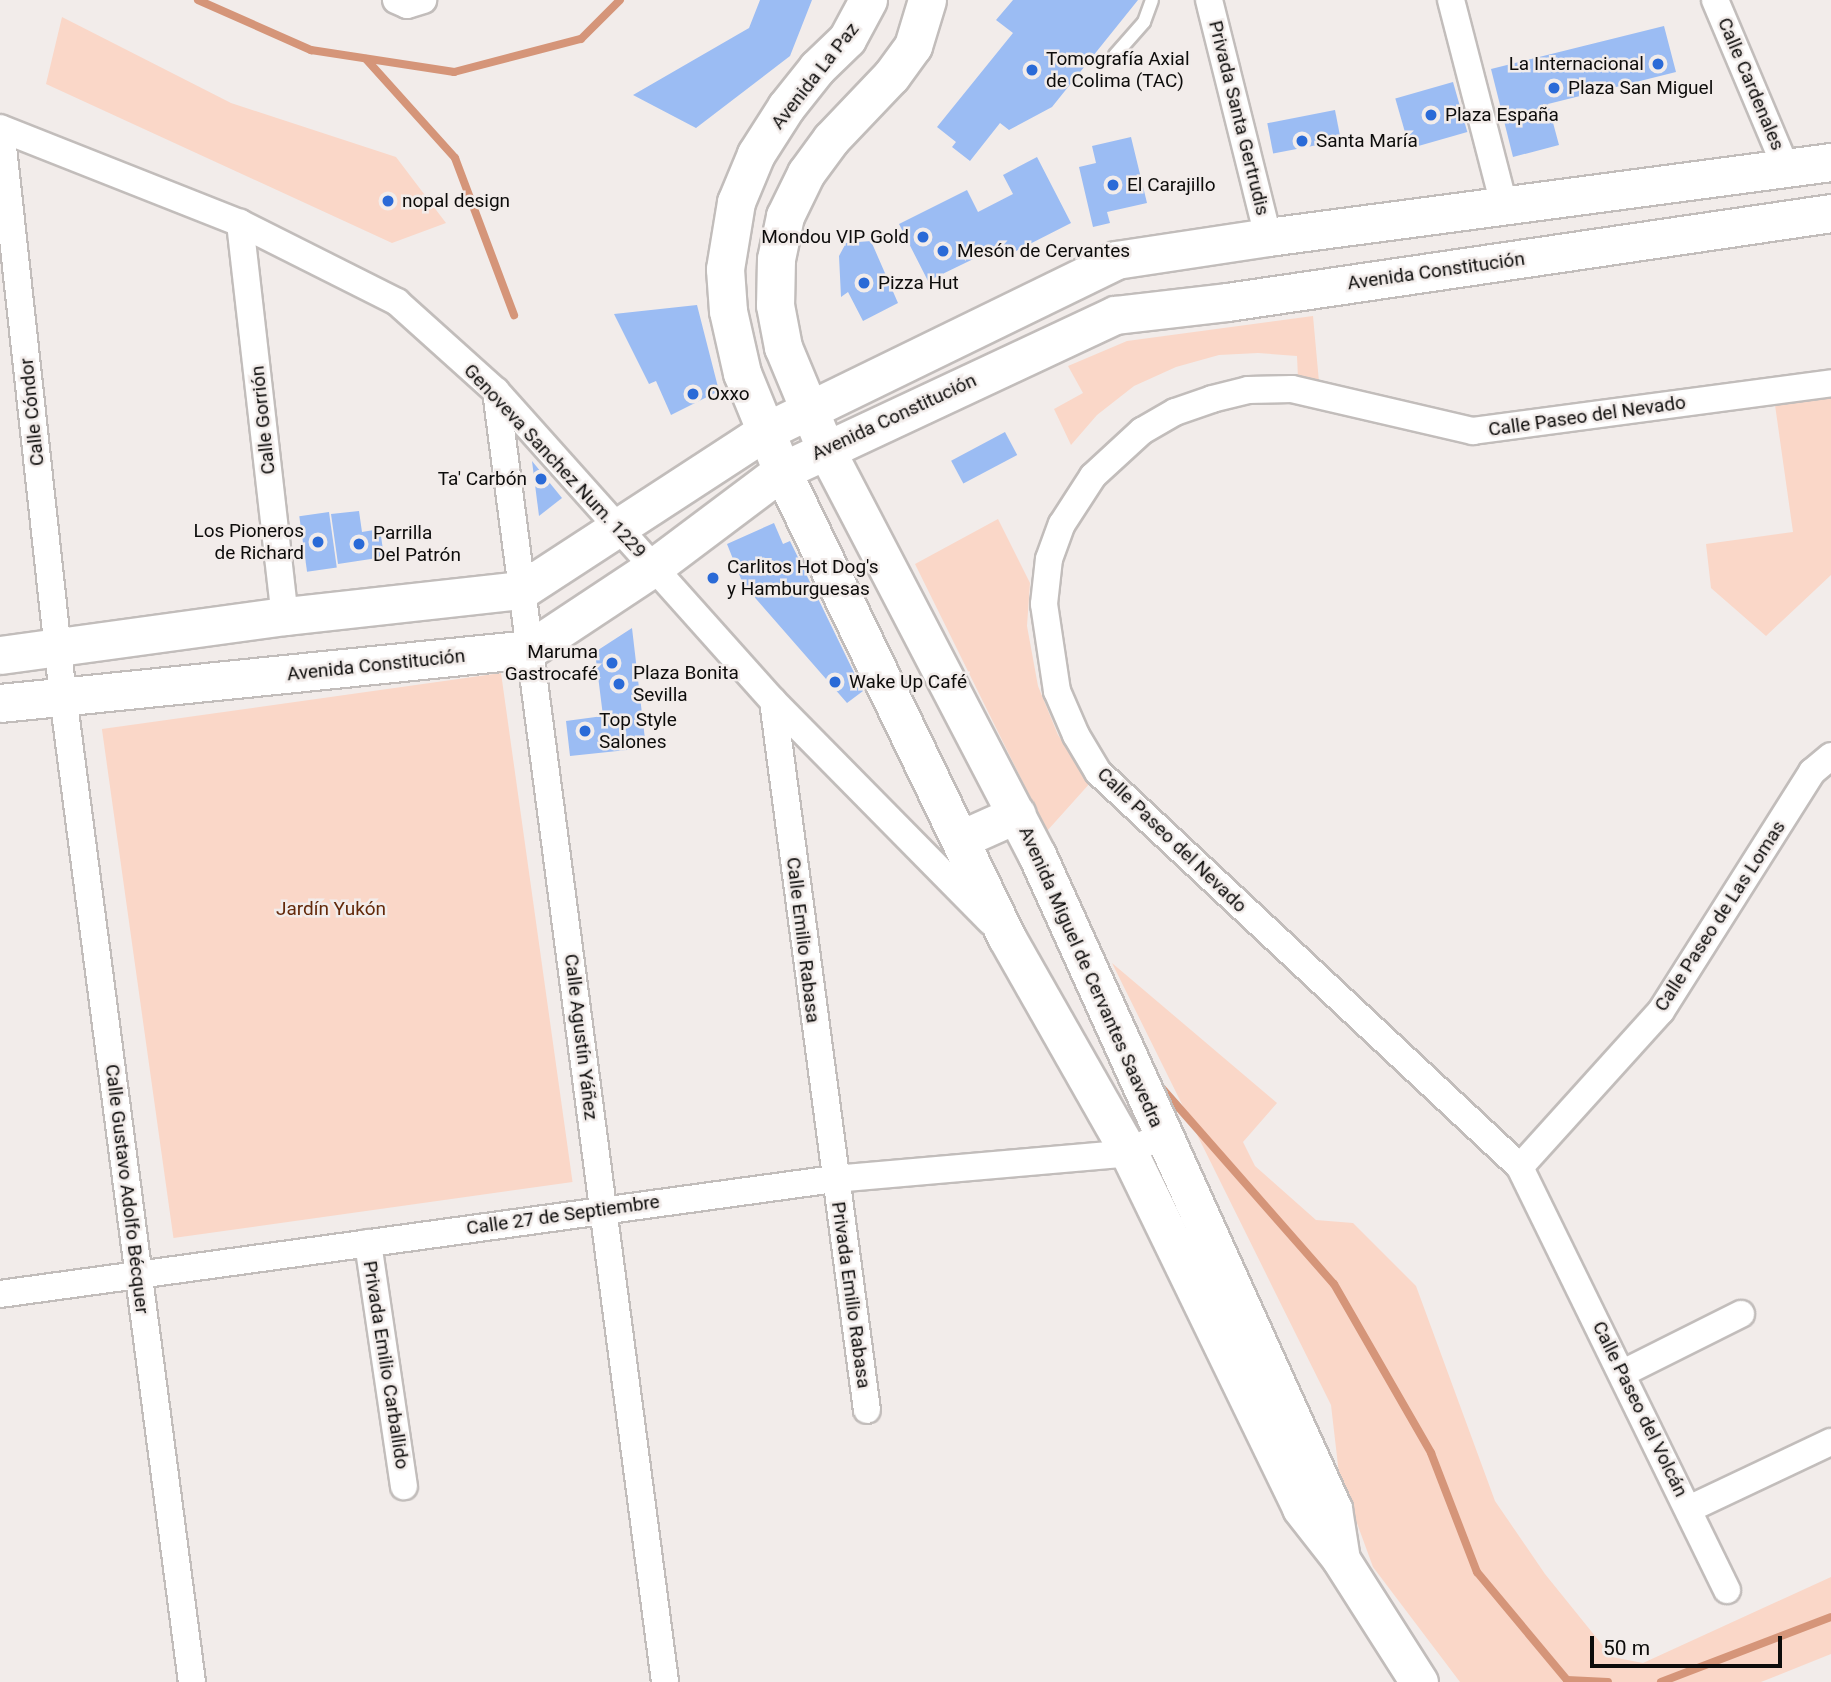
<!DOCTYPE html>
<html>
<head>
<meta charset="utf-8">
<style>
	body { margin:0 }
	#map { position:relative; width:1831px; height:1682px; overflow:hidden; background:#f2ecea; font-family:Roboto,sans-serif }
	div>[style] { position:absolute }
	.green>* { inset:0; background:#fad7c8; transform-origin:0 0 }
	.stream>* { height:8px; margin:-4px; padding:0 4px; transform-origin:4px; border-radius:4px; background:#d59579 }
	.building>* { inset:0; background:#9bbcf3; transform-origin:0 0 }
	.roads { filter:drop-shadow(2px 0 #c2bdbb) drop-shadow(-2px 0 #c2bdbb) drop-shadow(0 2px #c2bdbb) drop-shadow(0 -2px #c2bdbb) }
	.lane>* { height:12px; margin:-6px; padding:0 6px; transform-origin:6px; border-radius:6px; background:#fff }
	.street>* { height:26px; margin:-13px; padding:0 13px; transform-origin:13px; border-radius:13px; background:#fff }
	.secondary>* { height:37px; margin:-18.5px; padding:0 18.5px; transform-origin:18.5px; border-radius:18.5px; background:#fff }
	.dots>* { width:19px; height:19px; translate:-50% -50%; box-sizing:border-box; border:4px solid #f2ecea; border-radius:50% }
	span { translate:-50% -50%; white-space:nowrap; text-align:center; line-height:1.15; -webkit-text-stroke:5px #f2ecea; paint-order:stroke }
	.poi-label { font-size:19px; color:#0d0c0b }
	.left { translate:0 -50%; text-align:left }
	.right { translate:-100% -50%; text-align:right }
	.street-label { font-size:19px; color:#0d0c0b }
	.park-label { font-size:19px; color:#63290a }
	.scale { position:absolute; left:1590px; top:1636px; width:192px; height:32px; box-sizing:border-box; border:4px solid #0d0c0b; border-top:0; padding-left:9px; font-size:21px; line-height:24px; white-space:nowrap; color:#0d0c0b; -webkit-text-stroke:5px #f2ecea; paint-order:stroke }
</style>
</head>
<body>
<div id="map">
	<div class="green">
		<i style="clip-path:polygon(62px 17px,231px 103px,396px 157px,446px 223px,392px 243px,46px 84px)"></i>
		<i style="clip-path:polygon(1313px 316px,1319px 382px,1298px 378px,1297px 356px,1258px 353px,1219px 355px,1176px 367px,1134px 386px,1097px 415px,1071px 445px,1054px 409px,1083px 393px,1068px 366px,1127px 341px)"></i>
		<i style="clip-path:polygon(1810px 398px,1831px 399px,1831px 575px,1766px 636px,1711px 588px,1706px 544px,1793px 532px,1775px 405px)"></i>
		<i style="clip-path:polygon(998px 519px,1030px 583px,1027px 626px,1038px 686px,1058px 735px,1091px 782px,1047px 831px,915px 564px)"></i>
		<i style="left:501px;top:673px;width:514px;height:403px;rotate:82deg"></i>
		<i style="clip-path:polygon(1112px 963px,1277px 1103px,1243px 1142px,1255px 1166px,1316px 1220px,1353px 1223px,1416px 1286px,1495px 1501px,1545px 1574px,1612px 1657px,1643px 1663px,1831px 1577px,1831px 1654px,1761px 1682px,1460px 1682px,1373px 1567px,1339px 1474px,1331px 1405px)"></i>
	</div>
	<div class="stream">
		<i style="left:198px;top:0;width:124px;rotate:23.9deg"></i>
		<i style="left:311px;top:50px;width:145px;rotate:8.7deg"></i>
		<i style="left:454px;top:72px;width:131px;rotate:-14.6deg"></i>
		<i style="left:581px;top:39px;width:55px;rotate:-45deg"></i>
		<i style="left:366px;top:59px;width:133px;rotate:48deg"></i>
		<i style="left:455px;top:158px;width:168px;rotate:69.4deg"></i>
		<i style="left:1159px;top:1085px;width:265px;rotate:48.7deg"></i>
		<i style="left:1334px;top:1284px;width:195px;rotate:60.1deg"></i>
		<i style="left:1431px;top:1453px;width:128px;rotate:68.9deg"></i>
		<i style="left:1477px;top:1572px;width:141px;rotate:50.2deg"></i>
		<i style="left:1567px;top:1680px;width:41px;rotate:2.8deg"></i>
		<i style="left:1661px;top:1682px;width:182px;rotate:-20.9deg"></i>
	</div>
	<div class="building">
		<i style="clip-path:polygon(760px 0,812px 0,790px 56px,696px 128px,633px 95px,749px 28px)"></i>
		<i style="clip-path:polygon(1013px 0,1138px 0,1052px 107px,1009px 130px,1000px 123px,970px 161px,952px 147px,956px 142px,937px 127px,1013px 33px,996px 20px)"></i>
		<i style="clip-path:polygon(1664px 26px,1676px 72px,1548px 104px,1559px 145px,1513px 157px,1491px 69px)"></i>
		<i style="left:1453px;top:82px;width:52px;height:60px;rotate:74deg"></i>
		<i style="left:1335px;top:110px;width:31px;height:69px;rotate:79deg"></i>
		<i style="clip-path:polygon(1131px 137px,1147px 203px,1107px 212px,1110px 223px,1093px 227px,1079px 167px,1096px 163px,1092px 146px)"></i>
		<i style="clip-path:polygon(1037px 157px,1071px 223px,1002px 258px,996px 248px,928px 281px,899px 224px,967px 190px,978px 212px,1013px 194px,1003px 175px)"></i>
		<i style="clip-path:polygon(871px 241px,898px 303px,863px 321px,848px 292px,841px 297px,839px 256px,846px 243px)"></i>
		<i style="clip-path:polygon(697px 305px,719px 391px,671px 415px,656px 381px,649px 384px,614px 314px)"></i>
		<i style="left:1005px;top:432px;width:26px;height:61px;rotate:62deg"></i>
		<i style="clip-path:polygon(532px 461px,562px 498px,539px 516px)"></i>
		<i style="clip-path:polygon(359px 511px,362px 532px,380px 529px,384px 557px,338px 564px,331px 514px)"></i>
		<i style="left:329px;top:512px;width:56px;height:30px;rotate:82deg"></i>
		<i style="clip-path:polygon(774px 523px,783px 544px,790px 541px,863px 691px,847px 703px,743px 584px,727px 544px)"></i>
		<i style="clip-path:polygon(632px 628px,646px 748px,570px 756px,566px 721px,603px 716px,595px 652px)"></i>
	</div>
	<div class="roads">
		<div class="lane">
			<i style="left:1115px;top:55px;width:44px;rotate:-48.7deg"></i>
			<i style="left:1144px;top:22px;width:23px;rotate:-70deg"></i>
		</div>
		<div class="street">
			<i style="left:396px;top:0;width:12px;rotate:24deg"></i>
			<i style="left:407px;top:5px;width:17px;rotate:-17deg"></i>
			<i style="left:1209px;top:0;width:244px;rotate:76deg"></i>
			<i style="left:1451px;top:0;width:212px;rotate:75.5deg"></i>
			<i style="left:1715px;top:0;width:182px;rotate:67.1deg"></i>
			<i style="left:0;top:128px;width:258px;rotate:21.6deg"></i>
			<i style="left:240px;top:223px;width:176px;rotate:26.7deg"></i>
			<i style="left:397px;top:302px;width:133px;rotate:42deg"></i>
			<i style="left:496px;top:391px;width:416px;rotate:48.2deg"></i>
			<i style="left:773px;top:701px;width:310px;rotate:45.4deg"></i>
			<i style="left:1px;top:129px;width:570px;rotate:83.76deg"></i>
			<i style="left:63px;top:696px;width:994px;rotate:82.55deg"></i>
			<i style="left:240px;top:223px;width:396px;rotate:83.5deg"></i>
			<i style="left:496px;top:391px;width:1302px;rotate:82.54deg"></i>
			<i style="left:773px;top:701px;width:715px;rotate:82.45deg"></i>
			<i style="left:1520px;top:1167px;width:210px;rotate:-47.9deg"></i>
			<i style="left:1661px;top:1011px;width:283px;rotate:-57.7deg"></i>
			<i style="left:1812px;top:772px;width:25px;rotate:-40deg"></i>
			<i style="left:368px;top:1243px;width:246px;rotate:81.6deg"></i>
			<i style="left:0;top:1294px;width:842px;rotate:-7.85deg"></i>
			<i style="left:834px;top:1179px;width:296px;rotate:-5deg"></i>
			<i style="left:1129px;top:1153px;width:38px;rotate:-30deg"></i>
			<i style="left:1623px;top:1373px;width:132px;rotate:-26.6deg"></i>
			<i style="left:1689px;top:1509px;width:157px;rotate:-25.3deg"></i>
			<i style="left:1727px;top:1590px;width:471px;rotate:-116.1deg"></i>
			<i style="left:1520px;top:1167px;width:578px;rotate:-136.89deg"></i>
			<i style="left:1098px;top:772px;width:43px;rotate:-120.7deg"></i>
			<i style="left:1076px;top:735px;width:48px;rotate:-113.4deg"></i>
			<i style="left:1057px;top:691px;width:88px;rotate:-98.5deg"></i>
			<i style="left:1044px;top:604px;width:45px;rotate:-83.7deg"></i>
			<i style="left:1049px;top:559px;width:37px;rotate:-70deg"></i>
			<i style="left:1062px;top:524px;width:57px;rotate:-57.1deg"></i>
			<i style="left:1093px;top:476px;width:67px;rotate:-42.6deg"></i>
			<i style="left:1142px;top:431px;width:38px;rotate:-30deg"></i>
			<i style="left:1175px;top:412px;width:39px;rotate:-19deg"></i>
			<i style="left:1212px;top:399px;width:37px;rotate:-14deg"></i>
			<i style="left:1248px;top:390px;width:44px;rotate:-1.3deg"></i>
			<i style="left:1292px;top:389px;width:186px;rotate:13.1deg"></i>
			<i style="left:1473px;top:431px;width:361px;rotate:-7.6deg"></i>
		</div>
		<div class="secondary">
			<i style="left:868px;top:0;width:44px;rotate:118.3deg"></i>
			<i style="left:847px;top:39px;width:42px;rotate:136deg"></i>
			<i style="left:817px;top:68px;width:50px;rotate:128.5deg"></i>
			<i style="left:786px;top:107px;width:56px;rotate:122.6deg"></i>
			<i style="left:756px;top:154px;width:52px;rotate:112.6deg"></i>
			<i style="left:736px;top:202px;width:68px;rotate:99.3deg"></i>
			<i style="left:725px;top:269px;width:42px;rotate:85.9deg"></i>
			<i style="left:728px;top:311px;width:64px;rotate:77.3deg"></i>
			<i style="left:742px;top:373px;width:106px;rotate:67.8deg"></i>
			<i style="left:782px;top:471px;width:518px;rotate:64.28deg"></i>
			<i style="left:1007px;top:938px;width:247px;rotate:60.4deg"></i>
			<i style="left:1129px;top:1153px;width:394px;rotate:64.1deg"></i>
			<i style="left:1301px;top:1508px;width:63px;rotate:52deg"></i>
			<i style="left:1340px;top:1558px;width:147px;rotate:57.5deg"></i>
			<i style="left:927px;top:0;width:48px;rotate:106.9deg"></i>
			<i style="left:913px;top:46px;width:37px;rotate:126deg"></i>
			<i style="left:891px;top:76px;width:87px;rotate:133.6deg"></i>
			<i style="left:831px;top:139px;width:42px;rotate:126.3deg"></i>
			<i style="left:806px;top:173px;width:48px;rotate:116deg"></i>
			<i style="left:785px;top:216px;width:44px;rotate:101.8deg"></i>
			<i style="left:776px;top:259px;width:46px;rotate:91.2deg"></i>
			<i style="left:775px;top:305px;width:43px;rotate:79.2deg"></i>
			<i style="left:783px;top:347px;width:109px;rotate:67.4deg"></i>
			<i style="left:825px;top:448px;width:459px;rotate:62.5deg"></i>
			<i style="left:1037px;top:855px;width:718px;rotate:65.65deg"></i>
			<i style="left:1333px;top:1509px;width:45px;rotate:81deg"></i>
			<i style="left:0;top:655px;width:288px;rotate:-7.8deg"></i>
			<i style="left:285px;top:616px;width:238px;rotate:-6.3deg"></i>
			<i style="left:522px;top:590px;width:289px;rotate:-33.1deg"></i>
			<i style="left:764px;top:432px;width:392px;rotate:-26deg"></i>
			<i style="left:1116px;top:260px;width:154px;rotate:-8.6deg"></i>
			<i style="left:1268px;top:237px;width:568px;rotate:-7.59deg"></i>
			<i style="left:0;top:703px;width:533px;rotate:-5.82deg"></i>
			<i style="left:530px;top:649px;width:149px;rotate:-33.5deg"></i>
			<i style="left:654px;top:567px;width:160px;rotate:-36.9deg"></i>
			<i style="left:782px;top:471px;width:368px;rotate:-25.1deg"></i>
			<i style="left:1115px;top:315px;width:113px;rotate:-6.6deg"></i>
			<i style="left:1227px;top:302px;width:611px;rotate:-8.38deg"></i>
			<i style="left:961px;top:839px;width:61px;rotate:-24.1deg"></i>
		</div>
	</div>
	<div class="dots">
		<i style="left:1658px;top:64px;background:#2a6ad7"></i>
		<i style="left:1032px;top:70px;background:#2a6ad7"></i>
		<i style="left:1554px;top:88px;background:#2a6ad7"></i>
		<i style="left:1431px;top:115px;background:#2a6ad7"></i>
		<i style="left:1302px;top:141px;background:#2a6ad7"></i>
		<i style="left:1113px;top:185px;background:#2a6ad7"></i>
		<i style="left:388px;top:201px;background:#2a6ad7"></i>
		<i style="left:923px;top:237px;background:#2a6ad7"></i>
		<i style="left:943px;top:251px;background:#2a6ad7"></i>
		<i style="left:864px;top:283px;background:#2a6ad7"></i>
		<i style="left:693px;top:394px;background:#2a6ad7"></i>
		<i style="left:541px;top:479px;background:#2a6ad7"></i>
		<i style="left:318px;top:542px;background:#2a6ad7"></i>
		<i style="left:359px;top:544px;background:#2a6ad7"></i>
		<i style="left:713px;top:578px;background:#2a6ad7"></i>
		<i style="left:612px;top:663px;background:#2a6ad7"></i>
		<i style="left:835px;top:682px;background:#2a6ad7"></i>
		<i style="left:619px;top:684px;background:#2a6ad7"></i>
		<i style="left:585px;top:731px;background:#2a6ad7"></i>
	</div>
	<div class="poi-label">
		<span class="left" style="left:1046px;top:70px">Tomografía Axial<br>de Colima (TAC)</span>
		<span class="right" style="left:1644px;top:64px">La Internacional</span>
		<span class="left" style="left:1568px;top:88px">Plaza San Miguel</span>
		<span class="left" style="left:1445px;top:115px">Plaza España</span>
		<span class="left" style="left:1316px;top:141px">Santa María</span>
		<span class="left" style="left:1127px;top:185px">El Carajillo</span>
		<span class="left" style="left:402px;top:201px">nopal design</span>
		<span class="right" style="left:909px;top:237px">Mondou VIP Gold</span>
		<span class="left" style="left:957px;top:251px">Mesón de Cervantes</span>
		<span class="left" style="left:878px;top:283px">Pizza Hut</span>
		<span class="left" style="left:707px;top:394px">Oxxo</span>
		<span class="right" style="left:527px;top:479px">Ta' Carbón</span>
		<span class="right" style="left:304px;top:542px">Los Pioneros<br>de Richard</span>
		<span class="left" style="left:373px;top:544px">Parrilla<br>Del Patrón</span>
		<span class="left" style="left:727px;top:578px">Carlitos Hot Dog's<br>y Hamburguesas</span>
		<span class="right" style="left:598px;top:663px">Maruma<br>Gastrocafé</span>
		<span class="left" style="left:633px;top:684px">Plaza Bonita<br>Sevilla</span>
		<span class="left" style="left:849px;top:682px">Wake Up Café</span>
		<span class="left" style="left:599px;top:731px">Top Style<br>Salones</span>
	</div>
	<div class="street-label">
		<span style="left:815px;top:76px;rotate:-52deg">Avenida La Paz</span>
		<span style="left:1751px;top:84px;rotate:67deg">Calle Cardenales</span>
		<span style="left:1239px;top:118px;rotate:76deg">Privada Santa Gertrudis</span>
		<span style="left:1436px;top:271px;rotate:-8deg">Avenida Constitución</span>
		<span style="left:32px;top:412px;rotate:-96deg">Calle Cóndor</span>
		<span style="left:1587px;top:416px;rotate:-8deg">Calle Paseo del Nevado</span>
		<span style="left:894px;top:417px;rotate:-25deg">Avenida Constitución</span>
		<span style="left:263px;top:420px;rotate:-96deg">Calle Gorrión</span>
		<span style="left:555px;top:461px;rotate:47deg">Genoveva Sanchez Num. 1229</span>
		<span style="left:376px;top:665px;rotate:-6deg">Avenida Constitución</span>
		<span style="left:1172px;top:840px;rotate:44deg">Calle Paseo del Nevado</span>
		<span style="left:1720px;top:916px;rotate:-57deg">Calle Paseo de Las Lomas</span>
		<span style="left:803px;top:940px;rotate:83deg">Calle Emilio Rabasa</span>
		<span style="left:1091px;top:977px;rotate:66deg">Avenida Miguel de Cervantes Saavedra</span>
		<span style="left:581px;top:1037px;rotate:83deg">Calle Agustín Yáñez</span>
		<span style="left:127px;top:1189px;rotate:83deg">Calle Gustavo Adolfo Bécquer</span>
		<span style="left:563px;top:1215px;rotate:-8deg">Calle 27 de Septiembre</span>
		<span style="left:851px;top:1295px;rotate:82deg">Privada Emilio Rabasa</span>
		<span style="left:386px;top:1365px;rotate:81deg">Privada Emilio Carballido</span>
		<span style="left:1640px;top:1409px;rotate:64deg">Calle Paseo del Volcán</span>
	</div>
	<div class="park-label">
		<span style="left:331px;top:909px">Jardín Yukón</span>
	</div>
	<div class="scale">50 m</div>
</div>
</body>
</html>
